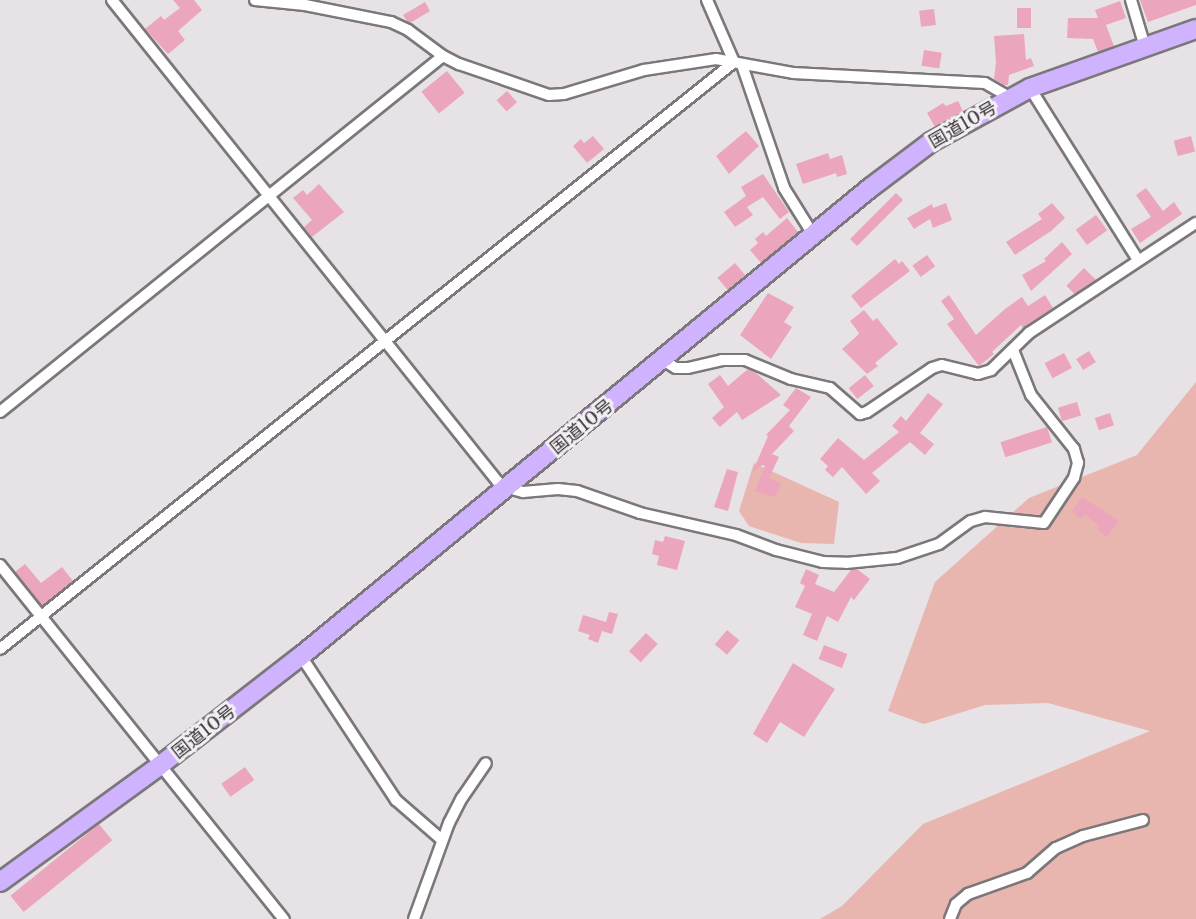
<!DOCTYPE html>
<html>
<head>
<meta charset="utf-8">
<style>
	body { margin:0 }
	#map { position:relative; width:1196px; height:919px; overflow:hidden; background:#e6e2e6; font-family:"Libre Baskerville","Noto Sans JP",serif }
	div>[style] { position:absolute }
	.green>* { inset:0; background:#e8b5af }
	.building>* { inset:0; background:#eba6bd; transform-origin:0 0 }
	.roads { filter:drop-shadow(2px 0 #7b777b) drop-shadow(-2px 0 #7b777b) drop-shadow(0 2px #7b777b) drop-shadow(0 -2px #7b777b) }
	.minor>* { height:10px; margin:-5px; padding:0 5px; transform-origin:5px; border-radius:5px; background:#fff }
	.trunk>* { height:18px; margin:-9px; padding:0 9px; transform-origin:9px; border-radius:9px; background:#d0b3fe }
	span { translate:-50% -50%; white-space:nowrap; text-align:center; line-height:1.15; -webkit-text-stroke:6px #f3eff3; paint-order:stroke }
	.street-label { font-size:18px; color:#373637 }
</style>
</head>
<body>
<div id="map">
	<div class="green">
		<i style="clip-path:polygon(1196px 382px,1196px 919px,820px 919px,842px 906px,923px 824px,1150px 731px,1048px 703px,985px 705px,924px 724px,888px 711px,935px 582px,1029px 498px,1137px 455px)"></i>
		<i style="clip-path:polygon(754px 463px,839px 502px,834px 544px,801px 543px,749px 526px,739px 511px)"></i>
	</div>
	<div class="building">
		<i style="clip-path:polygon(173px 0,194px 0,202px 10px,178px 31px,185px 40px,168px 54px,145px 29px,161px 16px,164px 20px,180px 8px)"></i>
		<i style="clip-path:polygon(1140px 0,1196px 0,1196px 5px,1148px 22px)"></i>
		<i style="clip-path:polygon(1120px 1px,1126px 18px,1106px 25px,1114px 46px,1098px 52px,1093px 39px,1067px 38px,1068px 18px,1098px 18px,1095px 10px)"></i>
		<i style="clip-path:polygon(425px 2px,430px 11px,410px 23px,407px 21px,403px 15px)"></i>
		<i style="left:1017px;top:8px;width:14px;height:20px"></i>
		<i style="left:934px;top:9px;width:16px;height:15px;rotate:83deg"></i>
		<i style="clip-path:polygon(1024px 34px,1026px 60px,1031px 58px,1034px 66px,1009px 75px,1008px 85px,1004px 85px,994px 79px,996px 62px,994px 36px)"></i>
		<i style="left:924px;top:50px;width:18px;height:16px;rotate:9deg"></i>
		<i style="left:447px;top:71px;width:28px;height:33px;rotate:51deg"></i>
		<i style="left:507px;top:91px;width:15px;height:14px;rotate:48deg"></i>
		<i style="clip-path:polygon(958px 101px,963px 111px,935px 127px,927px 113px,943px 103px,946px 106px)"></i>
		<i style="clip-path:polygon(746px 131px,759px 146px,729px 174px,716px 156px)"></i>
		<i style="clip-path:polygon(593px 136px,604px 149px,587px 163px,573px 146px,581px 139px,584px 143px)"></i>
		<i style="left:1191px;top:136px;width:16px;height:18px;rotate:75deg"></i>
		<i style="clip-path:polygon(828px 153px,830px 159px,842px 155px,847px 174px,837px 177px,836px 173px,803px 184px,796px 164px)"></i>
		<i style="clip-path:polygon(763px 174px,789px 212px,780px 219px,763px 197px,747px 207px,753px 215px,735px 227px,724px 212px,746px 196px,741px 187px)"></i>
		<i style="clip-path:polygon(319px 184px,344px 212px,312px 237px,304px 227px,312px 220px,293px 198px,303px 190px,307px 195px)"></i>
		<i style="clip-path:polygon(1146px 188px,1163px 211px,1174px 202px,1182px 214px,1140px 243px,1131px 229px,1151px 217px,1136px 195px)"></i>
		<i style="left:896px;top:193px;width:10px;height:65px;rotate:45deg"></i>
		<i style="clip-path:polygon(946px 203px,952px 220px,933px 228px,930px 219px,914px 229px,907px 218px,932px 204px,933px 208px)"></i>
		<i style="clip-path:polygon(1052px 203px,1065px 218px,1051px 231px,1015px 255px,1006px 242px,1042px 219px,1038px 214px)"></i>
		<i style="left:1096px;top:215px;width:19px;height:25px;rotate:54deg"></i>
		<i style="clip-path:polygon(787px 218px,798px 232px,761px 263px,750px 250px,758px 243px,755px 239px,763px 232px,766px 236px)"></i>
		<i style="clip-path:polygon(1062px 242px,1072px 254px,1031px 291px,1022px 275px,1046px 261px,1044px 259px)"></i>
		<i style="left:927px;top:255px;width:14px;height:18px;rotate:54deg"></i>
		<i style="clip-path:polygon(895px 259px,899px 264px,902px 261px,910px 271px,861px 308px,851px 296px)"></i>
		<i style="left:735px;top:263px;width:16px;height:23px;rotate:50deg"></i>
		<i style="left:1084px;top:268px;width:17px;height:25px;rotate:45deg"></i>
		<i style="clip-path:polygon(768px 293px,794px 307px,784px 322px,792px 327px,771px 359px,740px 335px)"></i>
		<i style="clip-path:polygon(949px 295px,976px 335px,1005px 309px,1022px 297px,1028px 306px,1045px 295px,1053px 308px,1023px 328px,1021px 325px,992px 352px,994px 354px,979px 366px,947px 324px,954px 319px,941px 301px)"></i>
		<i style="clip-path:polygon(864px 310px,873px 321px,877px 318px,898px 344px,875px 363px,878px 366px,867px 374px,842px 349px,857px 336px,859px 333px,850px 321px)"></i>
		<i style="left:1089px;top:351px;width:13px;height:15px;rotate:58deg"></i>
		<i style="left:1064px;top:353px;width:17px;height:22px;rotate:62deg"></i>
		<i style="clip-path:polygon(748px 369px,756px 373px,781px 395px,742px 420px,737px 412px,720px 427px,712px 418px,724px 407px,708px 384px,720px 375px,728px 386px)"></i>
		<i style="left:865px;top:375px;width:14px;height:21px;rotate:51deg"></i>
		<i style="clip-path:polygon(796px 388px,811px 397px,789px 426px,794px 431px,772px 454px,779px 457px,769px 478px,781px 483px,775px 497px,755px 491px,765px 466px,762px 465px,752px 473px,768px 436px,766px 435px,790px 410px,783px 405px)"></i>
		<i style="clip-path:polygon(928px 393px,943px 404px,920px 433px,934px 444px,925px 455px,910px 442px,872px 473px,880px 481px,866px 494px,842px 467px,833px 477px,825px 470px,828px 466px,820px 459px,838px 438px,864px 460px,899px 432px,892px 426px,901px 416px,906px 421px)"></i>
		<i style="left:1077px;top:402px;width:14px;height:20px;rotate:73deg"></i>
		<i style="left:1110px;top:413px;width:13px;height:16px;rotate:72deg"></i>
		<i style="left:1047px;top:427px;width:16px;height:49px;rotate:72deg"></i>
		<i style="clip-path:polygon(727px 469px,738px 472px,728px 511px,714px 507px)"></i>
		<i style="clip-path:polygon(1082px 497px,1119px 521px,1106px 537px,1098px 530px,1100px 527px,1085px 514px,1082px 519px,1072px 512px)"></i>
		<i style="clip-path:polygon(665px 536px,685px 541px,677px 570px,657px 565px,659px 556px,652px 554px,655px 540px,663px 542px)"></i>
		<i style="clip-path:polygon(25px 564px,41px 583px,62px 567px,73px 581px,42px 606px,15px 572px)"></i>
		<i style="clip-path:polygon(806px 569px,819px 575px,815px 584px,834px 592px,851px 570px,857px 569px,870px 579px,854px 600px,851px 597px,838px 622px,827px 616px,817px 641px,803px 635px,812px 614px,795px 607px,805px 586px,800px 583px)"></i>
		<i style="clip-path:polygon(609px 612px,618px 614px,612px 634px,602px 631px,598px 643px,588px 639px,590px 635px,578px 631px,583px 615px,606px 622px)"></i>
		<i style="left:727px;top:630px;width:16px;height:19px;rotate:40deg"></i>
		<i style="left:646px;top:633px;width:16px;height:25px;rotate:43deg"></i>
		<i style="left:824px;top:645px;width:25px;height:15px;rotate:21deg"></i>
		<i style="clip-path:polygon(793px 663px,835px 689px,804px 737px,780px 722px,767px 743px,753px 734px)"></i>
		<i style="left:245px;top:767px;width:16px;height:29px;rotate:55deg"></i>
		<i style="left:99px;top:824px;width:21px;height:114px;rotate:51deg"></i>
	</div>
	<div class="roads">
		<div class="minor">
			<i style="left:112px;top:0;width:618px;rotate:51.31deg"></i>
			<i style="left:498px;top:482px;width:12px;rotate:31deg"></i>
			<i style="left:508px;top:488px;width:16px;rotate:15deg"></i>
			<i style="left:523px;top:492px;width:35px;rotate:-5deg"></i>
			<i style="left:558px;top:489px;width:19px;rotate:6deg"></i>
			<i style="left:577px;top:491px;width:67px;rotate:19.2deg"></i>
			<i style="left:640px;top:513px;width:98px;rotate:12.9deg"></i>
			<i style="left:736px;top:535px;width:43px;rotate:20.6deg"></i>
			<i style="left:776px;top:550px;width:49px;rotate:14.3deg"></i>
			<i style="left:823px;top:562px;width:23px;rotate:2deg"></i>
			<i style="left:846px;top:563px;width:51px;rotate:-5.6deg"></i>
			<i style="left:897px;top:558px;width:44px;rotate:-18.4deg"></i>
			<i style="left:939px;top:544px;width:39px;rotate:-36deg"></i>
			<i style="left:971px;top:521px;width:15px;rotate:-16deg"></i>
			<i style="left:985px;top:517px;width:59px;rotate:5.8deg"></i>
			<i style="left:1044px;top:523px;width:54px;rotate:-56.3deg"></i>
			<i style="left:1074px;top:478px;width:16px;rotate:-75deg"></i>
			<i style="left:1078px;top:463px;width:15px;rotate:-106deg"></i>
			<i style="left:1074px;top:449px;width:69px;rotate:-128.5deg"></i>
			<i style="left:1031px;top:395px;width:48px;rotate:-111.8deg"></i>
			<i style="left:255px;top:0;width:50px;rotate:5.7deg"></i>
			<i style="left:305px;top:5px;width:88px;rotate:11.2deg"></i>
			<i style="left:391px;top:22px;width:19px;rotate:25deg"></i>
			<i style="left:408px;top:30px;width:44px;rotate:36.6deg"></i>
			<i style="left:443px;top:56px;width:18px;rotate:27deg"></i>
			<i style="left:459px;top:64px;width:95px;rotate:19deg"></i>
			<i style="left:549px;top:95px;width:15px;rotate:-4deg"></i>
			<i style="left:564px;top:94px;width:84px;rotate:-16.7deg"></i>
			<i style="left:644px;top:70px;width:73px;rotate:-8.7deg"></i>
			<i style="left:716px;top:59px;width:78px;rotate:10.3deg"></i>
			<i style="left:793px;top:73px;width:192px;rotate:3deg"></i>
			<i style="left:985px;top:83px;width:30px;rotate:30deg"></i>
			<i style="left:707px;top:0;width:68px;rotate:66.5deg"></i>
			<i style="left:1131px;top:0;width:49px;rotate:73.4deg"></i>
			<i style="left:742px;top:65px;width:130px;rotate:71.1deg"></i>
			<i style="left:784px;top:188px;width:57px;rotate:58deg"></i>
			<i style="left:1030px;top:88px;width:203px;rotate:57.9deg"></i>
			<i style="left:663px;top:360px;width:15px;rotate:32deg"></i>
			<i style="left:676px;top:368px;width:12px"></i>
			<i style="left:688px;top:368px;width:35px;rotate:-13deg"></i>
			<i style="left:722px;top:360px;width:23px"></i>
			<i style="left:745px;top:360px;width:50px;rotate:22.4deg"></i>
			<i style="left:791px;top:379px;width:40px;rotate:13deg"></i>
			<i style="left:830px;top:388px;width:40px;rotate:41deg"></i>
			<i style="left:860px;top:414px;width:7px;rotate:-16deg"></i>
			<i style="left:867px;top:412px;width:78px;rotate:-34.1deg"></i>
			<i style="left:932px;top:368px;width:10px;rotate:-17deg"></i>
			<i style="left:942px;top:365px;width:37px;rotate:14deg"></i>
			<i style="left:978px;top:374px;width:14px;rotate:-17deg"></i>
			<i style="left:991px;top:370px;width:53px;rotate:-44.2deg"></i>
			<i style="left:1029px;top:333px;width:200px;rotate:-33.4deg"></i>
			<i style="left:0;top:412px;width:568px;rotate:-38.79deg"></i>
			<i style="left:0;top:565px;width:454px;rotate:51.3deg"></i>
			<i style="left:0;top:649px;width:940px;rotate:-38.65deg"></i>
			<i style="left:301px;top:656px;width:173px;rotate:56.6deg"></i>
			<i style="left:396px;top:800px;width:61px;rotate:41deg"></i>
			<i style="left:414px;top:919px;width:102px;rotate:-70deg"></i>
			<i style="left:449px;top:823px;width:28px;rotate:-63deg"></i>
			<i style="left:462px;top:798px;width:42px;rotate:-55.6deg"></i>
			<i style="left:950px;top:919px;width:16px;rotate:-68deg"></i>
			<i style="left:956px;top:904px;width:16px;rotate:-40deg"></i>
			<i style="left:968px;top:894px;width:63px;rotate:-19.6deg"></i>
			<i style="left:1027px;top:873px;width:38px;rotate:-41deg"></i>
			<i style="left:1056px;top:848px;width:30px;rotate:-24deg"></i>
			<i style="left:1083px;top:836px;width:62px;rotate:-14.9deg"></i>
		</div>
		<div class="trunk">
			<i style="left:0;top:882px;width:197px;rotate:-36.1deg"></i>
			<i style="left:159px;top:766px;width:180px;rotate:-37.8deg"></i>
			<i style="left:301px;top:656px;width:737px;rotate:-39.44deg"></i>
			<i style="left:870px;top:188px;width:76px;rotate:-37deg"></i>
			<i style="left:931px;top:142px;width:113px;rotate:-28.6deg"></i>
			<i style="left:1030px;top:88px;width:176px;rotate:-19.6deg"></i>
		</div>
	</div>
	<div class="street-label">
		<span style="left:963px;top:125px;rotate:-30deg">国道10号</span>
		<span style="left:582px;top:427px;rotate:-39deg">国道10号</span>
		<span style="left:204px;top:732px;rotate:-38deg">国道10号</span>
	</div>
</div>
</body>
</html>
